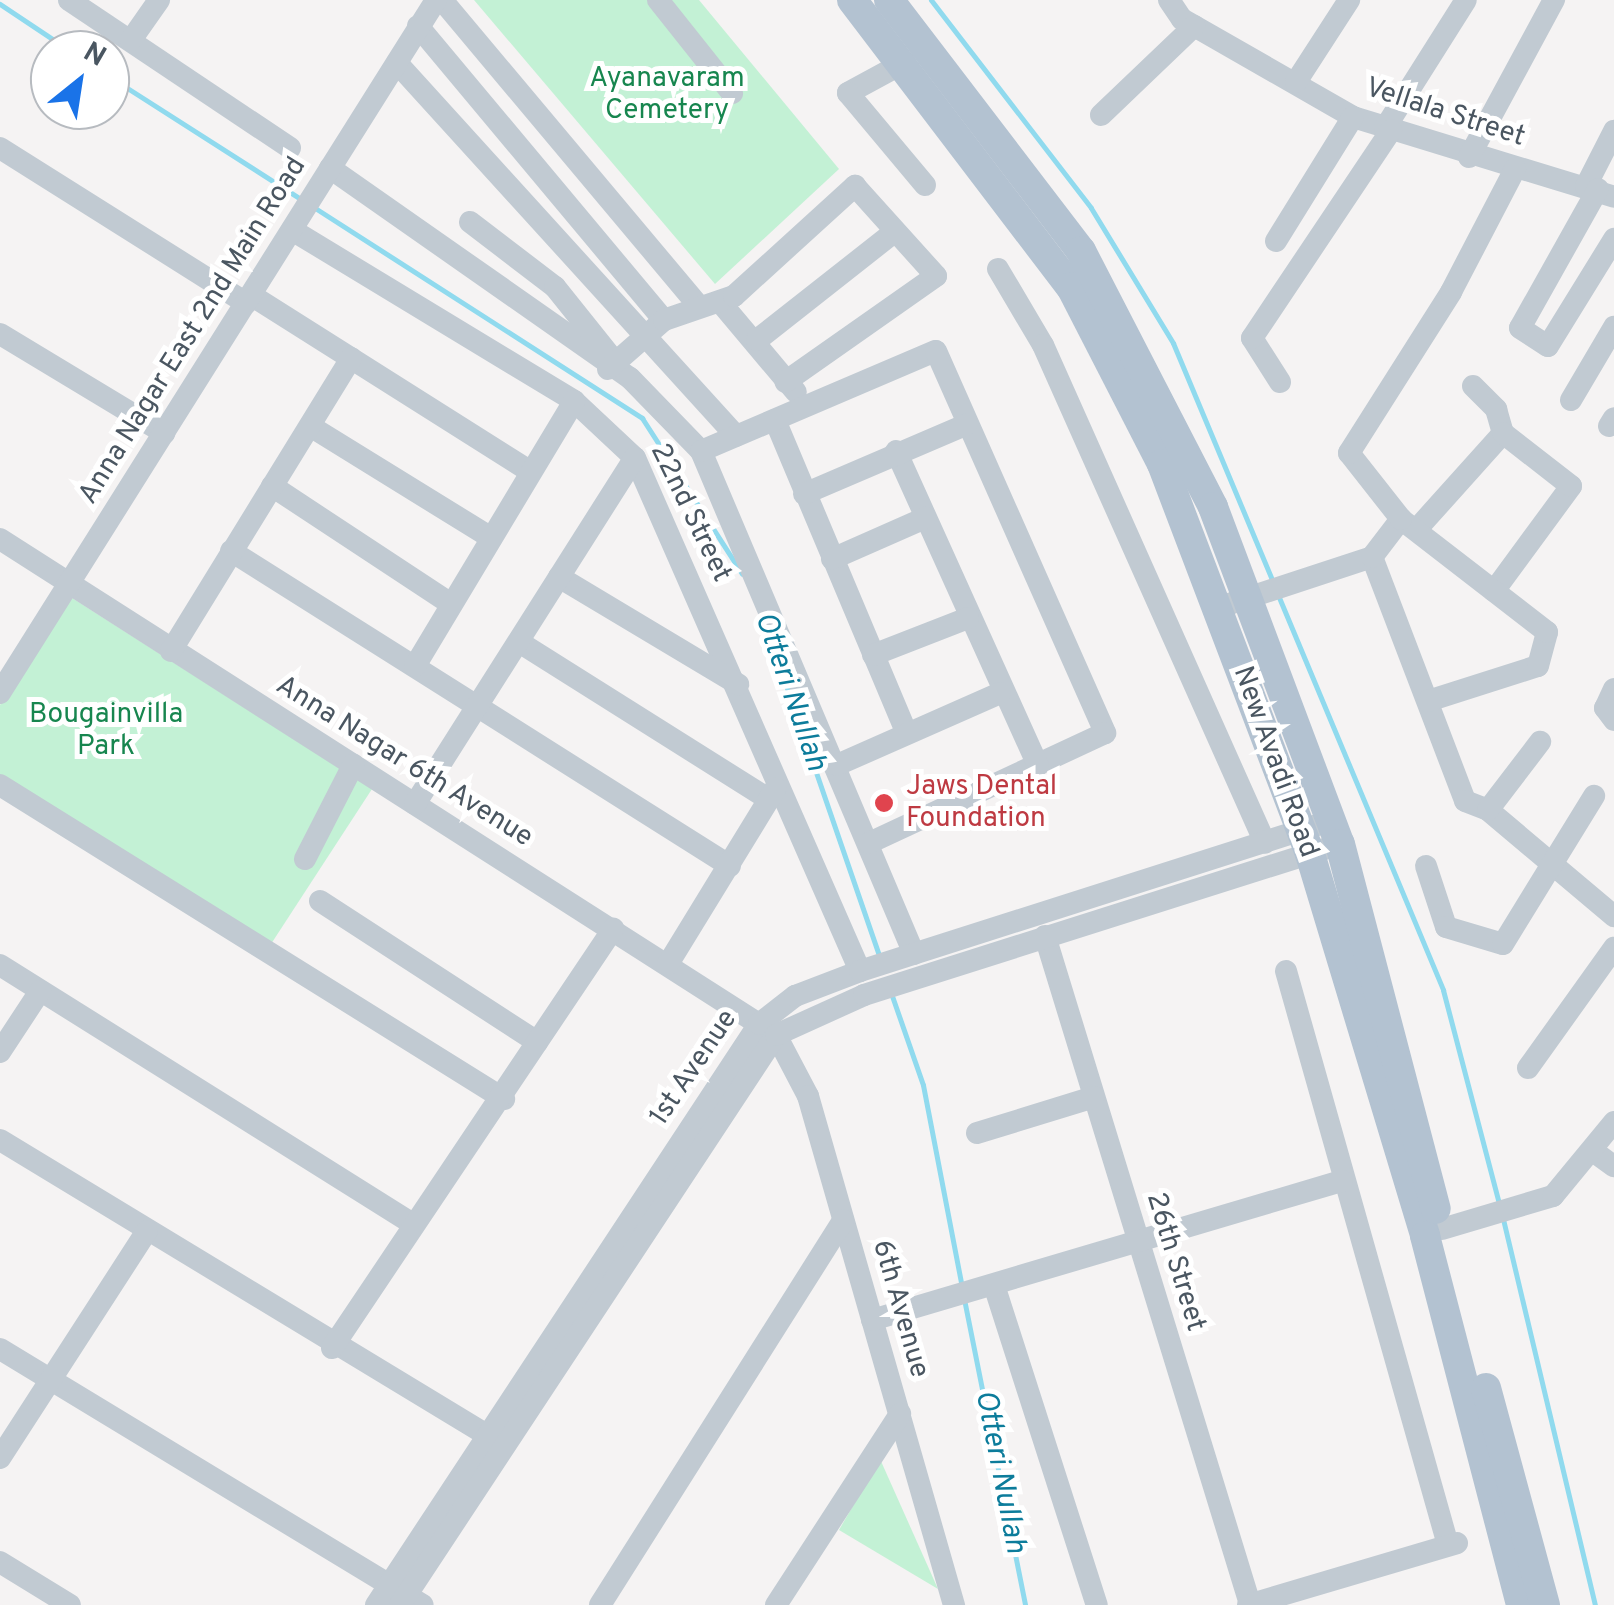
<!DOCTYPE html>
<html>
<head>
<meta charset="utf-8">
<style>
	body { margin:0 }
	#map { position:relative; width:1614px; height:1605px; overflow:hidden; background:#f5f3f3; font-family:Overpass,sans-serif }
	div>[style] { position:absolute }
	.green>* { inset:0; background:#c3f1d5 }
	.stream>* { height:5px; margin:-2.5px; padding:0 2.5px; transform-origin:2.5px; border-radius:2.5px; background:#90daee }
	.minor>* { height:22px; margin:-11px; padding:0 11px; transform-origin:11px; border-radius:11px; background:#c1cad2 }
	.major>* { height:30px; margin:-15px; padding:0 15px; transform-origin:15px; border-radius:15px; background:#b3c2d1 }
	.dots>* { width:28px; height:28px; translate:-50% -50%; box-sizing:border-box; border:5px solid #fff; border-radius:50% }
	span { translate:-50% -50%; white-space:nowrap; text-align:center; line-height:1.15; -webkit-text-stroke:10px #fff; paint-order:stroke }
	.park-label { font-size:28px; color:#17864f }
	.street-label { font-size:28px; color:#4a5661 }
	.health-label { font-size:28px; color:#be3a42 }
	.left { translate:0 -50%; text-align:left }
	.water-label { font-size:30px; color:#0c7c9b; font-style:italic }
	.north { position:absolute; left:30px; top:30px; width:100px; height:100px; box-sizing:border-box; background:#fff; border:2px solid #b7bbc0; border-radius:50%; rotate:30deg; font-size:28px; font-weight:700; line-height:40px; text-align:center; color:#4a5661 }
	.north::after { content:''; display:block; margin:auto; width:35px; height:45px; background:#1a73e8; clip-path:polygon(50% 0,100% 100%,50% 72%,0 100%) }
</style>
</head>
<body>
<div id="map">
	<div class="green">
		<i style="clip-path:polygon(474px 0,699px 0,839px 169px,715px 284px)"></i>
		<i style="clip-path:polygon(69px 596px,372px 789px,271px 944px,0 776px,0 705px)"></i>
		<i style="clip-path:polygon(880px 1459px,938px 1589px,839px 1530px)"></i>
	</div>
	<div class="stream">
		<i style="left:931px;top:0;width:262px;rotate:52.4deg"></i>
		<i style="left:1091px;top:208px;width:158px;rotate:58.7deg"></i>
		<i style="left:1173px;top:343px;width:261px;rotate:67.3deg"></i>
		<i style="left:0;top:4px;width:83px;rotate:33.7deg"></i>
		<i style="left:110px;top:77px;width:227px;rotate:32.6deg"></i>
		<i style="left:315px;top:208px;width:389px;rotate:32.7deg"></i>
		<i style="left:642px;top:418px;width:185px;rotate:57.3deg"></i>
		<i style="left:1278px;top:595px;width:428px;rotate:67.3deg"></i>
		<i style="left:1443px;top:990px;width:220px;rotate:75.3deg"></i>
		<i style="left:778px;top:662px;width:314px;rotate:71deg"></i>
		<i style="left:891px;top:993px;width:97px;rotate:70.8deg"></i>
		<i style="left:923px;top:1085px;width:207px;rotate:79.1deg"></i>
		<i style="left:1503px;top:1219px;width:397px;rotate:76.6deg"></i>
		<i style="left:964px;top:1299px;width:312px;rotate:78.7deg"></i>
	</div>
	<div class="minor">
		<i style="left:69px;top:0;width:266px;rotate:33.8deg"></i>
		<i style="left:442px;top:0;width:397px;rotate:50deg"></i>
		<i style="left:658px;top:0;width:119px;rotate:51.5deg"></i>
		<i style="left:1169px;top:0;width:23px;rotate:56deg"></i>
		<i style="left:1182px;top:19px;width:197px;rotate:29.8deg"></i>
		<i style="left:1353px;top:117px;width:273px;rotate:17deg"></i>
		<i style="left:418px;top:26px;width:383px;rotate:50.1deg"></i>
		<i style="left:131px;top:40px;width:49px;rotate:-55deg"></i>
		<i style="left:905px;top:62px;width:65px;rotate:151.5deg"></i>
		<i style="left:848px;top:93px;width:120px;rotate:50.1deg"></i>
		<i style="left:397px;top:63px;width:504px;rotate:47.73deg"></i>
		<i style="left:1296px;top:82px;width:98px;rotate:-57.1deg"></i>
		<i style="left:1101px;top:115px;width:129px;rotate:-43.7deg"></i>
		<i style="left:1385px;top:128px;width:151px;rotate:-57.7deg"></i>
		<i style="left:0;top:148px;width:291px;rotate:32.2deg"></i>
		<i style="left:1469px;top:157px;width:179px;rotate:-61.6deg"></i>
		<i style="left:330px;top:168px;width:366px;rotate:35deg"></i>
		<i style="left:630px;top:378px;width:102px;rotate:45.8deg"></i>
		<i style="left:701px;top:451px;width:546px;rotate:67.05deg"></i>
		<i style="left:1586px;top:186px;width:62px;rotate:-63deg"></i>
		<i style="left:1598px;top:189px;width:159px;rotate:119.3deg"></i>
		<i style="left:1520px;top:328px;width:33px;rotate:33deg"></i>
		<i style="left:1548px;top:346px;width:126px;rotate:-58.3deg"></i>
		<i style="left:470px;top:222px;width:107px;rotate:37.4deg"></i>
		<i style="left:555px;top:287px;width:96px;rotate:51.3deg"></i>
		<i style="left:292px;top:230px;width:330px;rotate:31.2deg"></i>
		<i style="left:574px;top:401px;width:83px;rotate:43.1deg"></i>
		<i style="left:635px;top:458px;width:560px;rotate:66.32deg"></i>
		<i style="left:1276px;top:241px;width:146px;rotate:-58.2deg"></i>
		<i style="left:998px;top:269px;width:88px;rotate:59.4deg"></i>
		<i style="left:1043px;top:345px;width:545px;rotate:65.97deg"></i>
		<i style="left:251px;top:295px;width:331px;rotate:32.3deg"></i>
		<i style="left:721px;top:303px;width:116px;rotate:49.9deg"></i>
		<i style="left:0;top:334px;width:192px;rotate:31.1deg"></i>
		<i style="left:757px;top:340px;width:174px;rotate:-38.2deg"></i>
		<i style="left:608px;top:369px;width:74px;rotate:-41.2deg"></i>
		<i style="left:664px;top:320px;width:74px;rotate:-18.9deg"></i>
		<i style="left:734px;top:296px;width:164px;rotate:-42.3deg"></i>
		<i style="left:855px;top:186px;width:121px;rotate:48deg"></i>
		<i style="left:936px;top:276px;width:184px;rotate:144.9deg"></i>
		<i style="left:1280px;top:382px;width:52px;rotate:-122.5deg"></i>
		<i style="left:1252px;top:338px;width:250px;rotate:-56.2deg"></i>
		<i style="left:1473px;top:386px;width:33px;rotate:45deg"></i>
		<i style="left:1496px;top:409px;width:25px;rotate:74deg"></i>
		<i style="left:1571px;top:400px;width:85px;rotate:-59.5deg"></i>
		<i style="left:775px;top:420px;width:338px;rotate:67.2deg"></i>
		<i style="left:310px;top:426px;width:213px;rotate:31.7deg"></i>
		<i style="left:1609px;top:426px;width:9px;rotate:-58deg"></i>
		<i style="left:701px;top:451px;width:255px;rotate:-23.1deg"></i>
		<i style="left:936px;top:351px;width:418px;rotate:66.1deg"></i>
		<i style="left:1105px;top:733px;width:260px;rotate:155deg"></i>
		<i style="left:896px;top:451px;width:345px;rotate:65.7deg"></i>
		<i style="left:272px;top:486px;width:214px;rotate:33.4deg"></i>
		<i style="left:804px;top:494px;width:177px;rotate:-23.2deg"></i>
		<i style="left:1417px;top:529px;width:129px;rotate:-48.1deg"></i>
		<i style="left:0;top:539px;width:921px;rotate:32.59deg"></i>
		<i style="left:776px;top:1035px;width:69px;rotate:62.3deg"></i>
		<i style="left:808px;top:1096px;width:530px;rotate:74deg"></i>
		<i style="left:231px;top:551px;width:590px;rotate:32.26deg"></i>
		<i style="left:1372px;top:557px;width:261px;rotate:69.1deg"></i>
		<i style="left:1465px;top:801px;width:25px;rotate:21deg"></i>
		<i style="left:1488px;top:810px;width:165px;rotate:40.1deg"></i>
		<i style="left:832px;top:559px;width:102px;rotate:-23.8deg"></i>
		<i style="left:559px;top:577px;width:209px;rotate:30.9deg"></i>
		<i style="left:1494px;top:591px;width:130px;rotate:-53.7deg"></i>
		<i style="left:1571px;top:486px;width:86px;rotate:-142.1deg"></i>
		<i style="left:1217px;top:608px;width:163px;rotate:-18.2deg"></i>
		<i style="left:1372px;top:557px;width:48px;rotate:-52.7deg"></i>
		<i style="left:519px;top:642px;width:294px;rotate:32.2deg"></i>
		<i style="left:171px;top:651px;width:344px;rotate:-58.4deg"></i>
		<i style="left:873px;top:655px;width:102px;rotate:-21.3deg"></i>
		<i style="left:415px;top:666px;width:309px;rotate:-59deg"></i>
		<i style="left:1614px;top:689px;width:21px;rotate:115deg"></i>
		<i style="left:1605px;top:708px;width:15px;rotate:53deg"></i>
		<i style="left:0;top:693px;width:819px;rotate:-57.82deg"></i>
		<i style="left:1428px;top:701px;width:115px;rotate:-17.7deg"></i>
		<i style="left:1538px;top:666px;width:35px;rotate:-75deg"></i>
		<i style="left:1547px;top:632px;width:185px;rotate:-142.3deg"></i>
		<i style="left:1401px;top:519px;width:84px;rotate:-128.2deg"></i>
		<i style="left:1349px;top:453px;width:191px;rotate:-57.6deg"></i>
		<i style="left:1451px;top:292px;width:139px;rotate:-62.5deg"></i>
		<i style="left:837px;top:765px;width:178px;rotate:-23.8deg"></i>
		<i style="left:0;top:785px;width:594px;rotate:31.92deg"></i>
		<i style="left:415px;top:804px;width:410px;rotate:-57.6deg"></i>
		<i style="left:1488px;top:810px;width:86px;rotate:-52.6deg"></i>
		<i style="left:305px;top:859px;width:106px;rotate:-62.9deg"></i>
		<i style="left:1426px;top:866px;width:64px;rotate:71.8deg"></i>
		<i style="left:1446px;top:927px;width:59px;rotate:16.6deg"></i>
		<i style="left:1503px;top:944px;width:174px;rotate:-58.4deg"></i>
		<i style="left:320px;top:901px;width:259px;rotate:33deg"></i>
		<i style="left:1045px;top:936px;width:699px;rotate:72.94deg"></i>
		<i style="left:668px;top:964px;width:206px;rotate:-58.5deg"></i>
		<i style="left:0;top:965px;width:487px;rotate:32.1deg"></i>
		<i style="left:1286px;top:971px;width:596px;rotate:74.24deg"></i>
		<i style="left:0;top:1052px;width:73px;rotate:-56.7deg"></i>
		<i style="left:1528px;top:1068px;width:148px;rotate:-54.4deg"></i>
		<i style="left:977px;top:1133px;width:122px;rotate:-17.1deg"></i>
		<i style="left:0;top:1140px;width:569px;rotate:31.21deg"></i>
		<i style="left:1593px;top:1151px;width:26px;rotate:36deg"></i>
		<i style="left:1442px;top:1229px;width:116px;rotate:-16.6deg"></i>
		<i style="left:1553px;top:1196px;width:96px;rotate:-50.5deg"></i>
		<i style="left:994px;top:1285px;width:336px;rotate:72.2deg"></i>
		<i style="left:872px;top:1320px;width:490px;rotate:-16.5deg"></i>
		<i style="left:332px;top:1348px;width:505px;rotate:-56.15deg"></i>
		<i style="left:0;top:1349px;width:494px;rotate:31.2deg"></i>
		<i style="left:0;top:1458px;width:270px;rotate:-57.1deg"></i>
		<i style="left:0;top:1562px;width:82px;rotate:31.6deg"></i>
		<i style="left:376px;top:1605px;width:696px;rotate:-56.61deg"></i>
		<i style="left:759px;top:1024px;width:46px;rotate:-37.9deg"></i>
		<i style="left:795px;top:996px;width:70px;rotate:-21deg"></i>
		<i style="left:860px;top:971px;width:494px;rotate:-17.7deg"></i>
		<i style="left:400px;top:1605px;width:683px;rotate:-56.59deg"></i>
		<i style="left:776px;top:1035px;width:97px;rotate:-24.4deg"></i>
		<i style="left:864px;top:995px;width:483px;rotate:-17.6deg"></i>
		<i style="left:600px;top:1605px;width:455px;rotate:-57.7deg"></i>
		<i style="left:776px;top:1605px;width:228px;rotate:-57deg"></i>
		<i style="left:1248px;top:1605px;width:218px;rotate:-16.5deg"></i>
	</div>
	<div class="major">
		<i style="left:852px;top:0;width:361px;rotate:52.7deg"></i>
		<i style="left:1071px;top:287px;width:199px;rotate:62.8deg"></i>
		<i style="left:1162px;top:464px;width:417px;rotate:69.2deg"></i>
		<i style="left:1310px;top:854px;width:399px;rotate:73.2deg"></i>
		<i style="left:1425px;top:1236px;width:381px;rotate:75.4deg"></i>
		<i style="left:889px;top:0;width:316px;rotate:52.6deg"></i>
		<i style="left:1081px;top:251px;width:288px;rotate:62.7deg"></i>
		<i style="left:1213px;top:507px;width:360px;rotate:69.4deg"></i>
		<i style="left:1340px;top:844px;width:377px;rotate:75.3deg"></i>
		<i style="left:1486px;top:1388px;width:225px;rotate:74.8deg"></i>
	</div>
	<div class="dots">
		<i style="left:884px;top:803px;background:#e0444e"></i>
	</div>
	<div class="park-label">
		<span style="left:667px;top:95px">Ayanavaram<br>Cemetery</span>
		<span style="left:106px;top:731px">Bougainvilla<br>Park</span>
	</div>
	<div class="street-label">
		<span style="left:1445px;top:113px;rotate:18deg">Vellala Street</span>
		<span style="left:193px;top:331px;rotate:-58deg">Anna Nagar East 2nd Main Road</span>
		<span style="left:690px;top:513px;rotate:64deg">22nd Street</span>
		<span style="left:404px;top:762px;rotate:32deg">Anna Nagar 6th Avenue</span>
		<span style="left:1275px;top:762px;rotate:70deg">New Avadi Road</span>
		<span style="left:694px;top:1068px;rotate:-56deg">1st Avenue</span>
		<span style="left:1175px;top:1262px;rotate:73deg">26th Street</span>
		<span style="left:900px;top:1309px;rotate:74deg">6th Avenue</span>
	</div>
	<div class="health-label">
		<span class="left" style="left:906px;top:803px">Jaws Dental<br>Foundation</span>
	</div>
	<div class="water-label">
		<span style="left:789px;top:692px;rotate:71deg">Otteri Nullah</span>
		<span style="left:999px;top:1472px;rotate:79deg">Otteri Nullah</span>
	</div>
	<div class="north">N</div>
</div>
</body>
</html>
